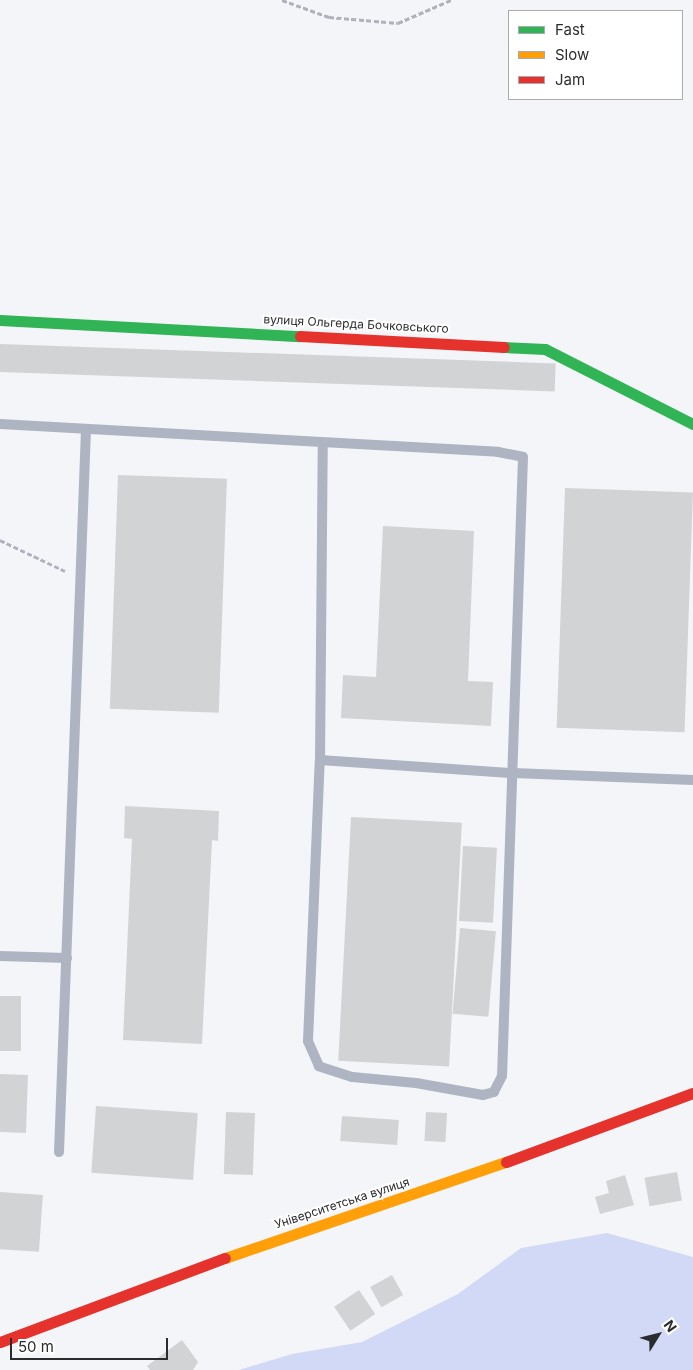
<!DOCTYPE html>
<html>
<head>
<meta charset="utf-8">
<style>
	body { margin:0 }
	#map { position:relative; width:693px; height:1370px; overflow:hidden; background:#f4f5f8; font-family:Inter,sans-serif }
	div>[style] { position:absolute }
	.green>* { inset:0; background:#d1d9f6 }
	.building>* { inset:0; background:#d2d3d5; transform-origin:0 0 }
	.path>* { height:3px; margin-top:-1.5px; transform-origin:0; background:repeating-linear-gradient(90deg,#afb2bc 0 5px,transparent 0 7.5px) }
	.lane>* { height:10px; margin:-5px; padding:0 5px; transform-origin:5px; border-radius:5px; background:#afb4c3 }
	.fast>* { height:11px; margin:-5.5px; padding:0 5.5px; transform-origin:5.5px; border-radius:5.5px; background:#30b455 }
	.slow>* { height:11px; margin:-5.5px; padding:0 5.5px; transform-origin:5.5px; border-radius:5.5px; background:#ff9f0a }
	.jam>* { height:11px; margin:-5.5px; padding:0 5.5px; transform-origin:5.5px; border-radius:5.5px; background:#e5322d }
	span { translate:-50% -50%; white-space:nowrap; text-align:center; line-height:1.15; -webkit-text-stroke:4px #fff; paint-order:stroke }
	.street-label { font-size:12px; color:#2b2c2d }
	.legend { position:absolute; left:508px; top:10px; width:175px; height:90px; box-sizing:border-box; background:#fff; border:1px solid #aaabab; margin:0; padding:6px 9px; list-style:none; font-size:15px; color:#2b2c2d }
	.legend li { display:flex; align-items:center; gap:10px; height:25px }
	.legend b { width:25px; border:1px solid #aaabab }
	.north { position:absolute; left:633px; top:1310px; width:50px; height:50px; -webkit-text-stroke:4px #fff; paint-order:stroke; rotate:54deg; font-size:14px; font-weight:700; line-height:20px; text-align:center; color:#2b2c2d }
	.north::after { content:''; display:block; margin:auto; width:18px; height:22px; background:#2b2c2d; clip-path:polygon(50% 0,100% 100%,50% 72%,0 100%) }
	.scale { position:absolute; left:10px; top:1338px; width:158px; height:22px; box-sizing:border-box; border:2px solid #2b2c2d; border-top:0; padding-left:6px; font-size:15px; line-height:18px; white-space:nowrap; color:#2b2c2d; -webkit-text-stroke:4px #fff; paint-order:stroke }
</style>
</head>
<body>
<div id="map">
	<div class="green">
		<i style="clip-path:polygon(607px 1233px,693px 1257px,693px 1370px,239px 1370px,292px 1354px,362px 1342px,458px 1294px,521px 1248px)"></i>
	</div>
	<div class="building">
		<i style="left:0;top:344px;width:556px;height:28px;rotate:2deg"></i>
		<i style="left:118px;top:475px;width:109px;height:234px;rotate:2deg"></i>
		<i style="left:565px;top:488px;width:128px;height:240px;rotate:2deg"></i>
		<i style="clip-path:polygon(383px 526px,474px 531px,468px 681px,493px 682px,491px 726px,341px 718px,343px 675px,376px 677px)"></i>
		<i style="clip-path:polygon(125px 806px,219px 811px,218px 841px,212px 840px,202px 1044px,123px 1040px,132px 839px,124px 838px)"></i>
		<i style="left:351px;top:817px;width:111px;height:244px;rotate:3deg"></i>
		<i style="left:463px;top:846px;width:34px;height:75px;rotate:3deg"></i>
		<i style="left:460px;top:928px;width:36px;height:86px;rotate:5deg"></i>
		<i style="left:0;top:996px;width:21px;height:55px"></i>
		<i style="left:0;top:1074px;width:28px;height:58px;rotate:2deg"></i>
		<i style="left:96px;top:1106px;width:102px;height:67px;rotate:4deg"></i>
		<i style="left:226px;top:1112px;width:29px;height:62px;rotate:2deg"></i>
		<i style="left:426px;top:1112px;width:21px;height:29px;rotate:3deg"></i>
		<i style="left:342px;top:1116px;width:57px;height:25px;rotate:4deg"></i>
		<i style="left:677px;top:1172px;width:29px;height:33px;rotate:80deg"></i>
		<i style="clip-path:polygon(625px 1175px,634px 1205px,600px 1214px,595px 1197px,609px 1193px,606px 1181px)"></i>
		<i style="left:0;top:1192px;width:43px;height:57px;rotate:4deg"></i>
		<i style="left:392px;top:1275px;width:23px;height:25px;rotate:61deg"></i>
		<i style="left:359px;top:1290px;width:29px;height:30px;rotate:56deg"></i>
		<i style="clip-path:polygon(182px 1340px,198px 1362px,193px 1370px,150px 1370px,147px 1366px)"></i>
	</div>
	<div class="path">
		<i style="left:282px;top:0;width:50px;rotate:19.9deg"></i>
		<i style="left:329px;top:17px;width:69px;rotate:5deg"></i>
		<i style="left:398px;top:23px;width:58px;rotate:-23.5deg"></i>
		<i style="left:0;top:540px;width:72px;rotate:25.5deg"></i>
	</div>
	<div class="lane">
		<i style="left:0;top:424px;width:499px;rotate:3.2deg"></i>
		<i style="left:498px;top:452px;width:25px;rotate:11deg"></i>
		<i style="left:523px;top:457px;width:619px;rotate:91.94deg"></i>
		<i style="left:502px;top:1076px;width:18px;rotate:117deg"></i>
		<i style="left:494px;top:1092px;width:11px;rotate:165deg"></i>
		<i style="left:483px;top:1095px;width:68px;rotate:-169.8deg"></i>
		<i style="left:416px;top:1083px;width:64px;rotate:-174.6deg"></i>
		<i style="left:352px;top:1077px;width:35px;rotate:-162deg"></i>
		<i style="left:319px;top:1066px;width:27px;rotate:-114deg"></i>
		<i style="left:308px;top:1041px;width:281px;rotate:-87.6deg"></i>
		<i style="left:320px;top:760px;width:316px;rotate:-89.5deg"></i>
		<i style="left:320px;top:760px;width:193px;rotate:3.9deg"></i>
		<i style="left:513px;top:773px;width:180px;rotate:2.2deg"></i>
		<i style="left:0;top:956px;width:67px;rotate:1.7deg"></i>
		<i style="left:59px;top:1152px;width:723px;rotate:-87.86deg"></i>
	</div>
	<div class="fast">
		<i style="left:0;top:320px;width:300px;rotate:3.1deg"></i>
		<i style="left:504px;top:347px;width:41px;rotate:2.8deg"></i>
		<i style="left:545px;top:349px;width:166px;rotate:26.9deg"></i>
	</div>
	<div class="slow">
		<i style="left:225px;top:1258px;width:297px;rotate:-18.9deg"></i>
	</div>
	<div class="jam">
		<i style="left:300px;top:336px;width:204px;rotate:3.1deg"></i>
		<i style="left:506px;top:1162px;width:199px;rotate:-20.3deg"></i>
		<i style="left:0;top:1342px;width:240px;rotate:-20.5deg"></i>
	</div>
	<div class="street-label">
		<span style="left:356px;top:324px;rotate:3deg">вулиця Ольгерда Бочковського</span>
		<span style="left:342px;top:1203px;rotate:-18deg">Університетська вулиця</span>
	</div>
	<ul class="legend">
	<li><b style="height:6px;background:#30b455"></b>Fast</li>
	<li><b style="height:6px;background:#ff9f0a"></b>Slow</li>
	<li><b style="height:6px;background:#e5322d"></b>Jam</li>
	</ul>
	<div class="north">N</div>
	<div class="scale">50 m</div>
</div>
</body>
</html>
